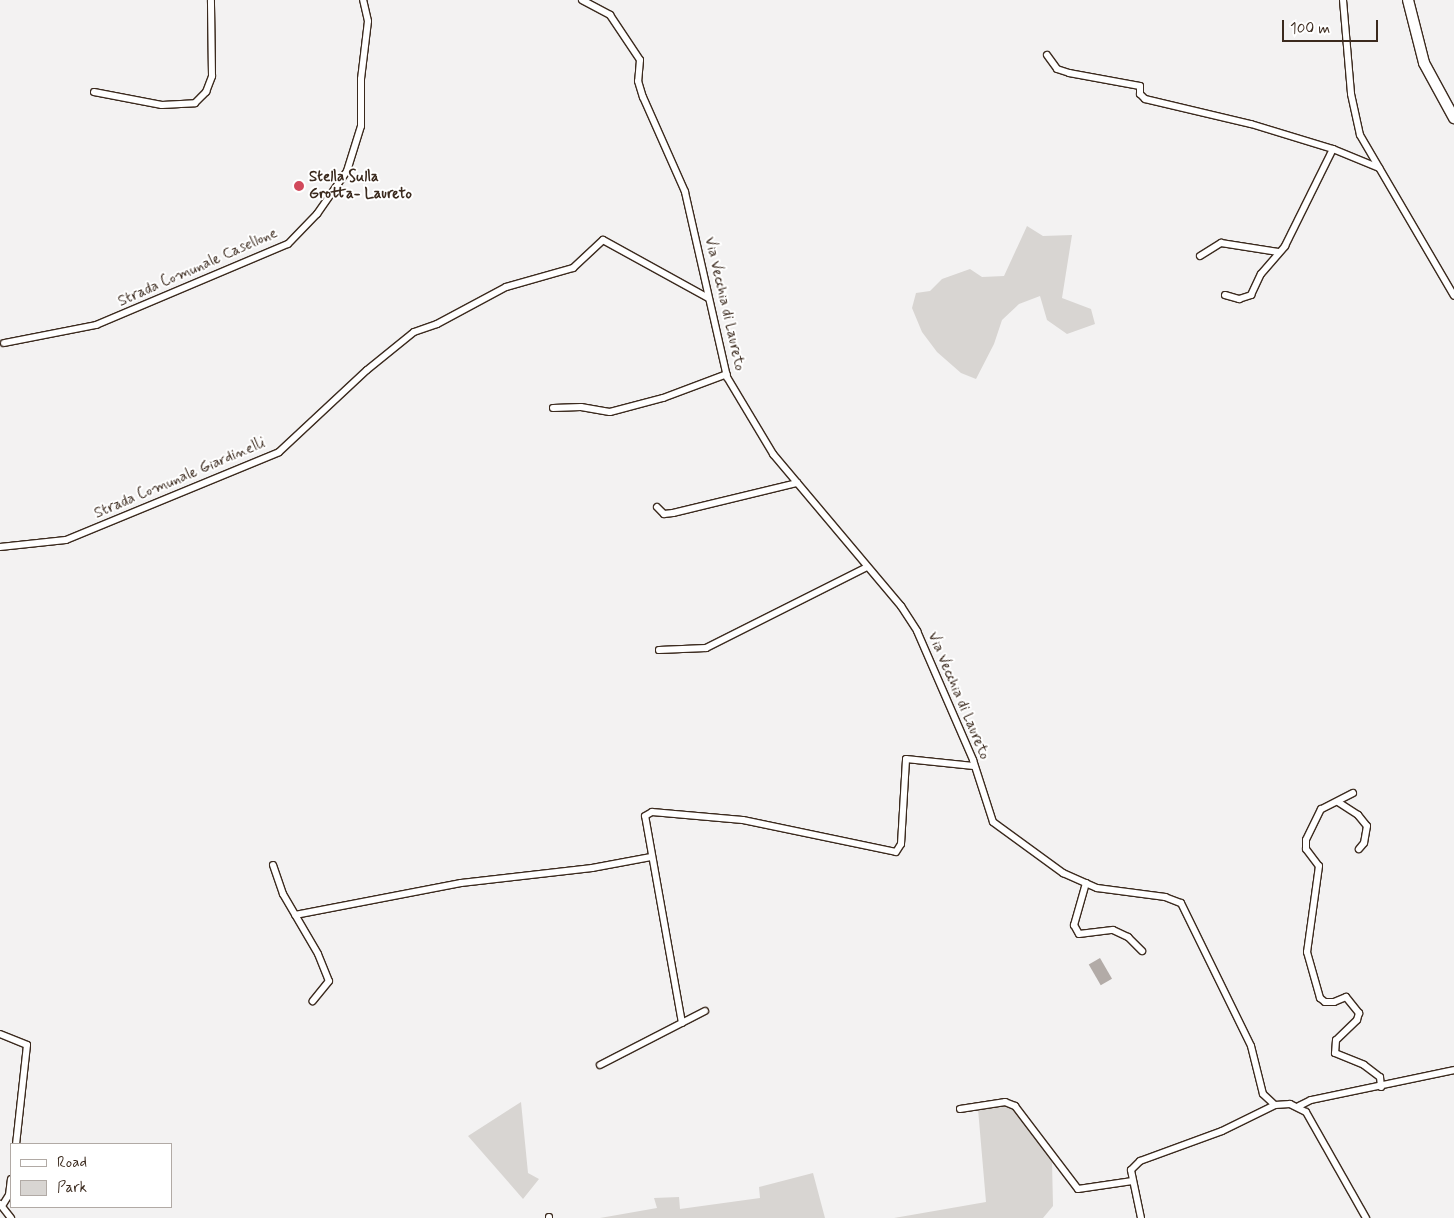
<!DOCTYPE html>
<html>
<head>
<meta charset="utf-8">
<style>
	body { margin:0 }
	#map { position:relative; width:1454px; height:1218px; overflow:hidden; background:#f3f2f2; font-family:Mynerve,sans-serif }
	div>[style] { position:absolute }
	.green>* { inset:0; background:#d8d5d2 }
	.water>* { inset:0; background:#b2aba7; transform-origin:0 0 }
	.roads { filter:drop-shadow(1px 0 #3b2a1e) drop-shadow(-1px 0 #3b2a1e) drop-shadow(0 1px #3b2a1e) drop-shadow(0 -1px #3b2a1e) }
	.street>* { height:6px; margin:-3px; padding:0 3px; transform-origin:3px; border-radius:3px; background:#fff }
	.primary>* { height:10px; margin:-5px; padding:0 5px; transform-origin:5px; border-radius:5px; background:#fff }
	.dots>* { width:14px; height:14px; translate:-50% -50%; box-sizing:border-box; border:2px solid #fff; border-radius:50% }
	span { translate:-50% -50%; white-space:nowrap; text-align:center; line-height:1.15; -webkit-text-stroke:4px #fff; paint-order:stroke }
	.poi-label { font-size:15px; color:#3b2a1e; font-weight:700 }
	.left { translate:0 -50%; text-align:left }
	.street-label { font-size:15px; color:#3b2a1e }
	.legend { position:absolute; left:10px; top:1143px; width:162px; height:65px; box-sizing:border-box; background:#fff; border:1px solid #b1aaa5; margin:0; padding:6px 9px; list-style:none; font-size:15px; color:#3b2a1e }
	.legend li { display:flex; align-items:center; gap:10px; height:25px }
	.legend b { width:25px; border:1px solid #b1aaa5 }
	.scale { position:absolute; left:1282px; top:20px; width:96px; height:22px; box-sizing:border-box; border:2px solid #3b2a1e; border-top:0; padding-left:6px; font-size:15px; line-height:18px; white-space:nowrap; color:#3b2a1e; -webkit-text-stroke:4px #fff; paint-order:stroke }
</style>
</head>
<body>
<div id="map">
	<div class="green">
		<i style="clip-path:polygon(1027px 226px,1043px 236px,1072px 235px,1062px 298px,1091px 309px,1095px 324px,1067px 334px,1047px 320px,1040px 296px,1019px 304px,1002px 320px,994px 344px,976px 379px,961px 373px,937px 352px,922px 332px,912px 308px,916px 293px,930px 291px,942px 279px,970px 269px,982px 277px,1004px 276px)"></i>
		<i style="clip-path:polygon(521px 1102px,528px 1173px,539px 1179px,523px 1199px,468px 1136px)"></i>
		<i style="clip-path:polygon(1003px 1105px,1012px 1108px,1052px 1161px,1053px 1206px,1043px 1218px,894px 1218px,986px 1202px,978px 1109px)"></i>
		<i style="clip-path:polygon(813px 1173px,825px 1218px,600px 1218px,657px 1208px,654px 1198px,679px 1197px,680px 1209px,760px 1198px,759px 1187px)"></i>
	</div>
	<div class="water">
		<i style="left:1100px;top:958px;width:24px;height:13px;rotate:60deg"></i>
	</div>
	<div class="roads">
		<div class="street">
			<i style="left:582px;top:0;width:32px;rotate:28deg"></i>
			<i style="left:610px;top:15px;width:54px;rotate:56.3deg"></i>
			<i style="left:640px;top:60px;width:21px;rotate:95deg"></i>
			<i style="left:638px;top:81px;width:17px;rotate:73deg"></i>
			<i style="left:643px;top:97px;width:104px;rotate:66.1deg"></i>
			<i style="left:685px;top:192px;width:190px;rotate:77.2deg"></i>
			<i style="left:727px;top:377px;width:90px;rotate:59.1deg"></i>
			<i style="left:773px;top:454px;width:199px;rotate:49.9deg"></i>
			<i style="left:901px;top:606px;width:30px;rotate:57deg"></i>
			<i style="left:917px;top:631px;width:141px;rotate:66.5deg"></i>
			<i style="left:973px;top:760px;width:65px;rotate:72.1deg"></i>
			<i style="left:993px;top:822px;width:87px;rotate:36.1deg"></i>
			<i style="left:1063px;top:873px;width:37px;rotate:24deg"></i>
			<i style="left:1097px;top:888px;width:69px;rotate:7.5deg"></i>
			<i style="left:1165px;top:897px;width:17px;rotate:21deg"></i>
			<i style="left:1181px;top:903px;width:159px;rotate:63.9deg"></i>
			<i style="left:1251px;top:1046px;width:49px;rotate:76deg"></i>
			<i style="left:1263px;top:1094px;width:16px;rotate:43deg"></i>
			<i style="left:1275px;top:1105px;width:15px;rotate:-4deg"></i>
			<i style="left:1290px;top:1104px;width:18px;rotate:27deg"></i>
			<i style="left:1306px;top:1112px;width:122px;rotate:60.5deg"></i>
			<i style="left:1343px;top:0;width:94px;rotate:85.1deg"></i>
			<i style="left:1351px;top:94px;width:42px;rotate:77.6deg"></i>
			<i style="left:1360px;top:135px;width:186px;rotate:59.7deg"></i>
			<i style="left:1047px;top:55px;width:17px;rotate:54deg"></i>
			<i style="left:1057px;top:69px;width:13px;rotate:18deg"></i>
			<i style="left:1069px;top:73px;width:72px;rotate:10.4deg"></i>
			<i style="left:1140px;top:86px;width:8px;rotate:90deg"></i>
			<i style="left:1140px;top:94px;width:7px;rotate:45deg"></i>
			<i style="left:1145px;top:99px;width:109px;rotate:13.3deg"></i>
			<i style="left:1251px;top:124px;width:86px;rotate:17deg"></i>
			<i style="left:1333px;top:149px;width:50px;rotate:22.4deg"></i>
			<i style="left:94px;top:92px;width:69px;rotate:10.8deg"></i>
			<i style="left:162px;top:105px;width:33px;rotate:-3deg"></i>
			<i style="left:195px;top:103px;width:16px;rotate:-45deg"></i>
			<i style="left:206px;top:92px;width:17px;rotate:-69deg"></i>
			<i style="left:212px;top:76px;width:76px;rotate:-90.8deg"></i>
			<i style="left:1200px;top:256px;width:25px;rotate:-32deg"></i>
			<i style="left:1221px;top:243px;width:58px;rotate:9deg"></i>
			<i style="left:1225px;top:295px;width:15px;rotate:16deg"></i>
			<i style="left:1239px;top:299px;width:13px;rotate:-18deg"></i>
			<i style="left:1251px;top:295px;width:23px;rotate:-65deg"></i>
			<i style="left:1261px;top:274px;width:37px;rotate:-49deg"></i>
			<i style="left:1285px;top:246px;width:108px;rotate:-63.7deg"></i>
			<i style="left:4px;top:343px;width:94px;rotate:-11.1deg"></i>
			<i style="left:96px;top:325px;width:208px;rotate:-22.9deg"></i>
			<i style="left:288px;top:244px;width:42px;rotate:-46deg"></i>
			<i style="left:317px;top:214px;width:52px;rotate:-55.1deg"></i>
			<i style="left:347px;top:171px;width:47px;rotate:-72.7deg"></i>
			<i style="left:361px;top:126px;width:47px;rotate:-90deg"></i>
			<i style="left:361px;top:79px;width:58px;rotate:-83.1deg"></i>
			<i style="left:368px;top:21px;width:22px;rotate:-103deg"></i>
			<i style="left:553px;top:408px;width:28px;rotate:-2deg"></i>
			<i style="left:581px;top:407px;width:29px;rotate:10deg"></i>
			<i style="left:610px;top:412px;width:55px;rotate:-14.8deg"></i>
			<i style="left:663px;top:398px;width:68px;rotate:-20.6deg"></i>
			<i style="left:657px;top:507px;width:10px;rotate:45deg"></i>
			<i style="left:664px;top:514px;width:9px;rotate:-6deg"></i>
			<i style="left:673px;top:513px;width:128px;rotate:-13.6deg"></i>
			<i style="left:0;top:547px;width:66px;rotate:-6.1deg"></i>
			<i style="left:66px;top:540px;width:230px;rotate:-22.4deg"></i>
			<i style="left:279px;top:452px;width:120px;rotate:-43deg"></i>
			<i style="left:367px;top:370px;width:60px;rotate:-39deg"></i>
			<i style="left:414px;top:332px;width:24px;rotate:-19deg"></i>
			<i style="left:437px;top:324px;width:78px;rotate:-28.2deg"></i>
			<i style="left:506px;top:287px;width:70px;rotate:-15.8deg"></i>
			<i style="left:573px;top:268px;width:41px;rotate:-43deg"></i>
			<i style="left:603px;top:240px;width:120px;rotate:28.9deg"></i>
			<i style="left:659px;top:650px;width:47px;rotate:-2.4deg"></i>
			<i style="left:706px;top:648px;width:180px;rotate:-26.7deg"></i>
			<i style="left:1353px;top:793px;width:36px;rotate:153deg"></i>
			<i style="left:1321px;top:809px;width:34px;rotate:116deg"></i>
			<i style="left:1306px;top:840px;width:9px;rotate:90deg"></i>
			<i style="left:1306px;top:849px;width:21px;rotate:53deg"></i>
			<i style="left:1319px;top:866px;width:87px;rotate:97.9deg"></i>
			<i style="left:1307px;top:952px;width:48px;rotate:74.2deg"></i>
			<i style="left:1320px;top:998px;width:6px;rotate:39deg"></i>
			<i style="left:1325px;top:1002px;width:9px"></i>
			<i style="left:1334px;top:1002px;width:13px;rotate:-23deg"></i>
			<i style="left:1346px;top:997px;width:21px;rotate:51deg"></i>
			<i style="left:1359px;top:1013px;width:7px;rotate:106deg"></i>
			<i style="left:1357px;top:1020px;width:29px;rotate:136deg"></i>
			<i style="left:1336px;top:1040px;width:13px;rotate:94deg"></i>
			<i style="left:1335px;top:1053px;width:31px;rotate:22deg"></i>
			<i style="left:1364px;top:1065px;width:20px;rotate:37deg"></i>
			<i style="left:1380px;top:1077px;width:10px;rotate:84deg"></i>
			<i style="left:1338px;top:802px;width:24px;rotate:33deg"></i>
			<i style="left:1358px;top:815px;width:14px;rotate:51deg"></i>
			<i style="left:1367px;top:826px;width:17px;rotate:100deg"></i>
			<i style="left:1364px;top:843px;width:8px;rotate:130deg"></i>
			<i style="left:273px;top:865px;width:31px;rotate:71deg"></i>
			<i style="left:283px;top:894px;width:69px;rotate:59.7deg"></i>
			<i style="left:318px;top:954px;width:29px;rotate:68deg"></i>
			<i style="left:329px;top:981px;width:26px;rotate:129deg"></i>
			<i style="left:1086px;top:883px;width:44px;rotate:105.9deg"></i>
			<i style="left:1074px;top:925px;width:10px;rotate:61deg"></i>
			<i style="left:1079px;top:934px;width:34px;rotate:-7deg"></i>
			<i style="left:1113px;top:930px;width:17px;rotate:25deg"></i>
			<i style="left:1128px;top:937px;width:20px;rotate:45deg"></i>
			<i style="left:295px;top:915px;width:169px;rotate:-10.9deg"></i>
			<i style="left:461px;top:883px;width:132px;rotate:-6.5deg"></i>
			<i style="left:592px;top:868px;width:60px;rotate:-10.6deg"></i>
			<i style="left:682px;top:1023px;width:210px;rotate:-100.1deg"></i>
			<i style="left:645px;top:816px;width:8px;rotate:-30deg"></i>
			<i style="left:652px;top:812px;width:91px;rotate:5deg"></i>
			<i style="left:743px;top:820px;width:156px;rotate:11.8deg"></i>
			<i style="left:896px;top:852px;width:9px;rotate:-58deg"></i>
			<i style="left:901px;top:844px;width:85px;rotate:-86.6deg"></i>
			<i style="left:906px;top:759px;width:68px;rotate:5.9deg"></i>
			<i style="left:0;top:1034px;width:29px;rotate:22deg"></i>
			<i style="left:27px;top:1045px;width:100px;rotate:96.3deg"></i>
			<i style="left:600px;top:1065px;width:118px;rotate:-27.2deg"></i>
			<i style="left:1299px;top:1106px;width:13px;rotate:-27deg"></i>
			<i style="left:1311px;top:1100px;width:146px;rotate:-11.8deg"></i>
			<i style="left:960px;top:1109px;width:46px;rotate:-8.8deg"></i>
			<i style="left:1005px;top:1102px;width:11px;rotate:22deg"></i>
			<i style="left:1015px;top:1106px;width:104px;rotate:52.8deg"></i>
			<i style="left:1078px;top:1189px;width:55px;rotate:-8.4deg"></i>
			<i style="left:0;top:1204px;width:18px;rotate:52deg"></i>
			<i style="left:2px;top:1206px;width:13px;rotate:-58deg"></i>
			<i style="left:9px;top:1195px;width:16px;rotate:-83deg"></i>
			<i style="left:549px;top:1218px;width:1px;rotate:-90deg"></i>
			<i style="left:1141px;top:1218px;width:49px;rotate:-101.8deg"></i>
			<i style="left:1131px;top:1170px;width:13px;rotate:-45deg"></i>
			<i style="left:1140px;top:1161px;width:87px;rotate:-20.1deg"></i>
			<i style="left:1222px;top:1131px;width:59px;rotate:-26.1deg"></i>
		</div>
		<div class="primary">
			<i style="left:1408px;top:0;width:65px;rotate:75.7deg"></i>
			<i style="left:1424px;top:63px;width:63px;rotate:61.4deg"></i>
		</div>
	</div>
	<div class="dots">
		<i style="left:299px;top:186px;background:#d1495b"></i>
	</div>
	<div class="poi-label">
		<span class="left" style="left:309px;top:186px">Stella Sulla<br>Grotta- Laureto</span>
	</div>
	<div class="street-label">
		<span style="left:198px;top:268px;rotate:-24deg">Strada Comunale Casellone</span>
		<span style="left:724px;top:304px;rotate:77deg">Via Vecchia di Laureto</span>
		<span style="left:180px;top:479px;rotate:-23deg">Strada Comunale Giardinelli</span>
		<span style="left:958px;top:696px;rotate:67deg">Via Vecchia di Laureto</span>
	</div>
	<ul class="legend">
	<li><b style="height:6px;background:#fff"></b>Road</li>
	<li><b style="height:14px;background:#d8d5d2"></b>Park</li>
	</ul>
	<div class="scale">100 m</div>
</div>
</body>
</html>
